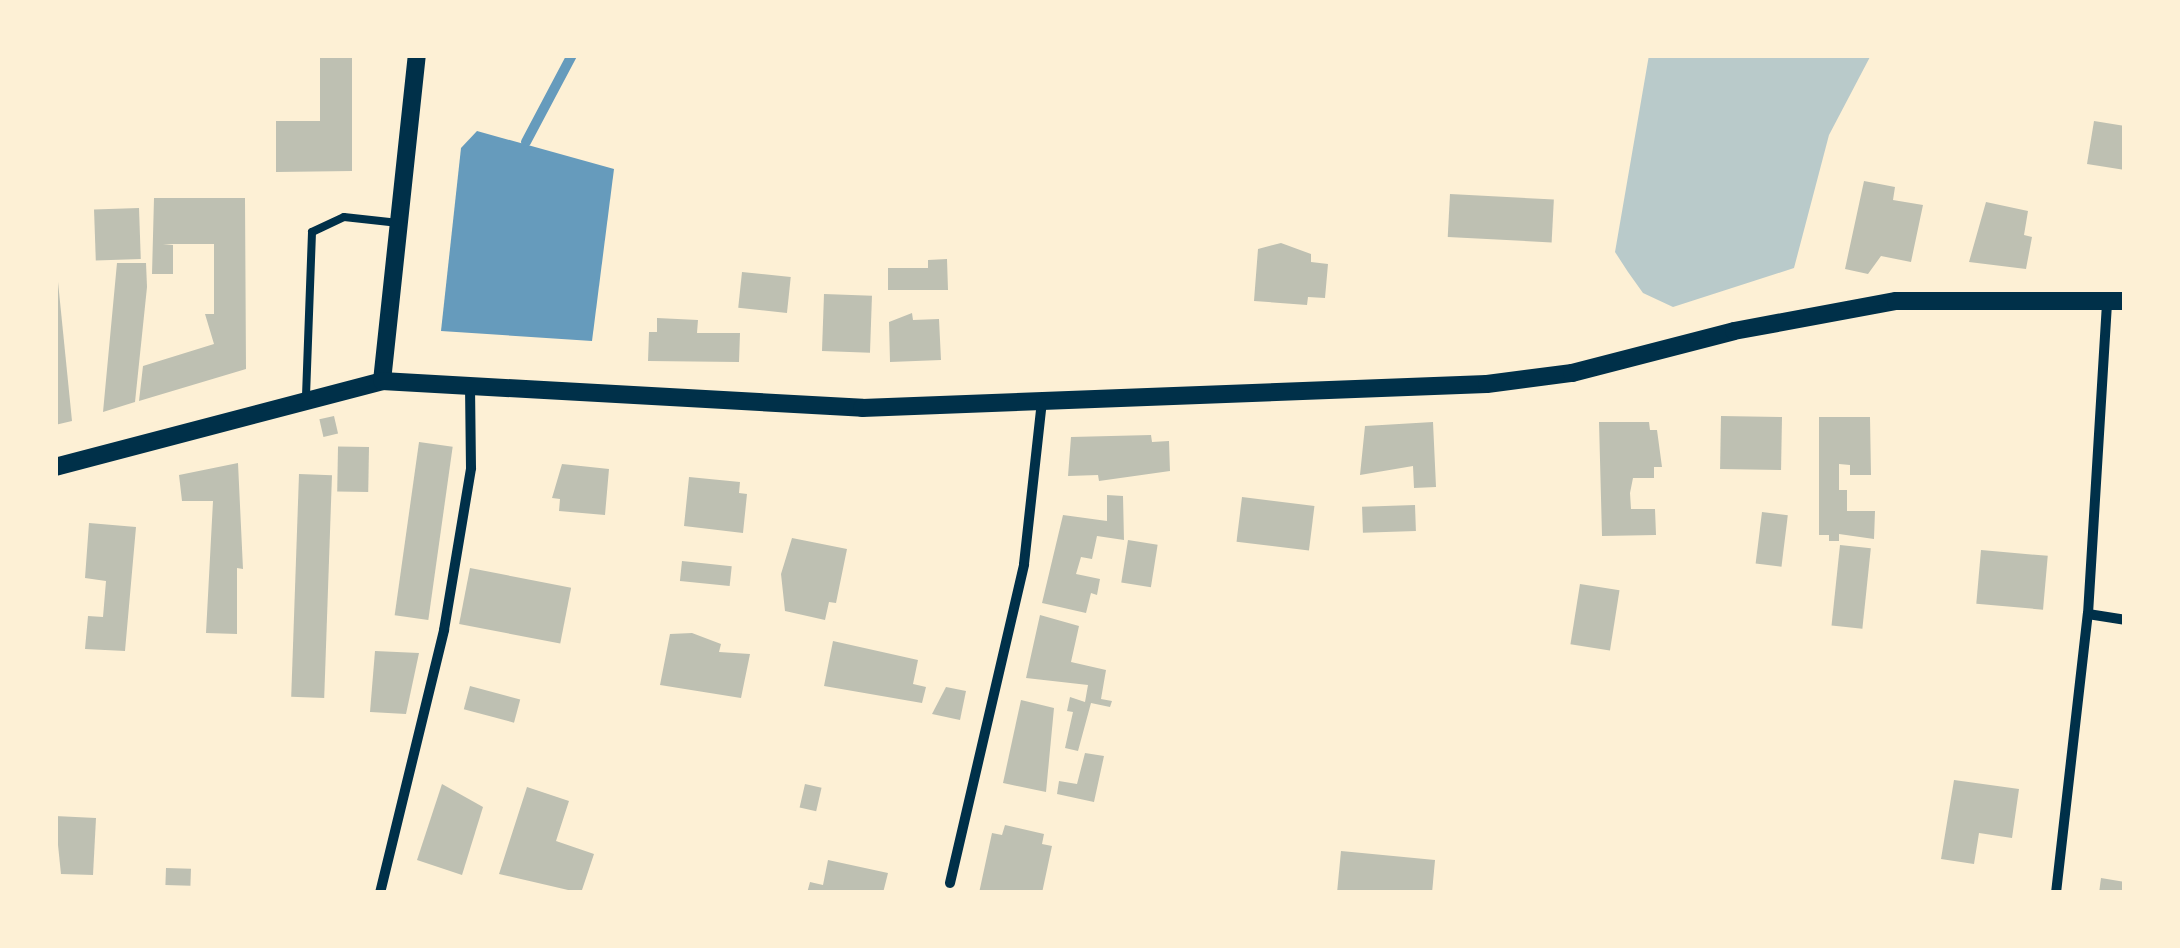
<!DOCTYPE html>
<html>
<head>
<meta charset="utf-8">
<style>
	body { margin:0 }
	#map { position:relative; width:2180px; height:948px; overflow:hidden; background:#fdf0d5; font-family:"Work Sans",sans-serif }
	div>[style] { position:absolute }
	.green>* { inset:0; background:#b9caca }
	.water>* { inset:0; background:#669bbc }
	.stream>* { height:10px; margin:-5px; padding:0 5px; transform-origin:5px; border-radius:5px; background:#669bbc }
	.building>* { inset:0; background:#bec0b2; transform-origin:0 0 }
	.service>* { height:8px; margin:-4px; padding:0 4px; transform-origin:4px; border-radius:4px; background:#003049 }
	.minor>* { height:10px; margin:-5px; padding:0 5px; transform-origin:5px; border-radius:5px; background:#003049 }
	.tertiary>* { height:18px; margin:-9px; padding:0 9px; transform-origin:9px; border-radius:9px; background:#003049 }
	span { translate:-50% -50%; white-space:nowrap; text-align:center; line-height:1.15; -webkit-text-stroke:8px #fdf0d5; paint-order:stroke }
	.frame { position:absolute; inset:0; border:58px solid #fdf0d5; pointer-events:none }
</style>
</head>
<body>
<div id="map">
	<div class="green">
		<i style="clip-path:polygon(1649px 55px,1871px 55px,1829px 135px,1794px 268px,1673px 307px,1643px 293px,1628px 272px,1615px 252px)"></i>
	</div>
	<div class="water">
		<i style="clip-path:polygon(477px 131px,614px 169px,592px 341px,441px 331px,461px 148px)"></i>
	</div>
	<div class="stream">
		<i style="left:526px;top:142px;width:98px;rotate:-62.1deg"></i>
	</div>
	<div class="building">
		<i style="clip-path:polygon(320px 55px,352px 55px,352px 171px,276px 172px,276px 121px,320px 121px)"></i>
		<i style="clip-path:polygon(2094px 121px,2125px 126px,2125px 170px,2087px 164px)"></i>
		<i style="clip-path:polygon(1864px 181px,1895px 187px,1893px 200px,1923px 205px,1911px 262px,1881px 256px,1868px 274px,1845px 269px)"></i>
		<i style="left:1450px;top:194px;width:104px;height:43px;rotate:3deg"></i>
		<i style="clip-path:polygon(154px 198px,245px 198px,246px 369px,139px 401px,143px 366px,214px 344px,205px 314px,214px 314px,214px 244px,163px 244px,173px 245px,173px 274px,152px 274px)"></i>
		<i style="clip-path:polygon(1986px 202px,2028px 211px,2024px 235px,2032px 237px,2026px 269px,1969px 262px)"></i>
		<i style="left:139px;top:208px;width:51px;height:45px;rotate:88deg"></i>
		<i style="clip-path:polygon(1281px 243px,1311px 254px,1311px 262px,1328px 264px,1325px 298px,1308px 297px,1307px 305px,1254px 301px,1258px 249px)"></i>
		<i style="clip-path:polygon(55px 252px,72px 421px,55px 425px)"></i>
		<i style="clip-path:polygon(947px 259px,948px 290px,888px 290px,888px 268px,928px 268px,928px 260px)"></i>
		<i style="clip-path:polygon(117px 263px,146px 263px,147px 287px,135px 402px,103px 412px)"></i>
		<i style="left:742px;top:272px;width:49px;height:36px;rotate:6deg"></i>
		<i style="left:824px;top:294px;width:48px;height:57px;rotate:2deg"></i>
		<i style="clip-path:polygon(912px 313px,913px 320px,939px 319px,941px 360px,890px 362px,889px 322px)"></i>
		<i style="clip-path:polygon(657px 318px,698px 320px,697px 333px,740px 333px,739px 362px,648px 361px,649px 332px,657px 332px)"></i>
		<i style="left:334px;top:416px;width:18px;height:15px;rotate:77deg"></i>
		<i style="left:1721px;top:416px;width:61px;height:53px;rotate:1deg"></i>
		<i style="clip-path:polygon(1819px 417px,1870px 417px,1871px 475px,1850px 475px,1850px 465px,1839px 464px,1839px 490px,1847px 490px,1847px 511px,1875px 511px,1874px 539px,1839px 534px,1839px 541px,1829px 541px,1829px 535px,1819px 535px)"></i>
		<i style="clip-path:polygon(1433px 422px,1436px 487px,1414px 488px,1413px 466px,1360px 475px,1365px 426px)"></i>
		<i style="clip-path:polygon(1599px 422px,1649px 422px,1650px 430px,1657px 430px,1662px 467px,1654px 467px,1654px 478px,1633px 478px,1630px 493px,1631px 509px,1655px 509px,1656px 535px,1602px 536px)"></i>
		<i style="clip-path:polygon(1151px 435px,1152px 442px,1169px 441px,1170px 471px,1099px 481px,1098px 475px,1068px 476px,1071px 437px)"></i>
		<i style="left:419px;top:442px;width:34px;height:175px;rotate:8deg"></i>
		<i style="left:369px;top:447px;width:45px;height:31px;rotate:91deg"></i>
		<i style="clip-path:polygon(238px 463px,243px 569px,237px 568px,237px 634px,206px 633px,213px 501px,182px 501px,179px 475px)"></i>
		<i style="clip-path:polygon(562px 464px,609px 469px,605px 515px,559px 511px,560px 499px,552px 498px)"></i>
		<i style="left:299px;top:474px;width:33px;height:223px;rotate:2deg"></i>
		<i style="clip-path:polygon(689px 477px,740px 482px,739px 493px,747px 494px,743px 533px,684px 526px)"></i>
		<i style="clip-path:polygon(1107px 495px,1123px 496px,1124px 540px,1097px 536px,1092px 559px,1081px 557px,1076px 574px,1100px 579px,1097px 595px,1091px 593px,1086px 613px,1042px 603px,1063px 515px,1107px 521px)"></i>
		<i style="left:1242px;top:497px;width:73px;height:45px;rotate:7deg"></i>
		<i style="left:1415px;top:505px;width:26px;height:53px;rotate:88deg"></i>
		<i style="left:1762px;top:512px;width:26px;height:52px;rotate:7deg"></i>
		<i style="clip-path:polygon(89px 523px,136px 527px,125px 651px,85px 649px,88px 616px,103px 617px,106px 581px,85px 578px)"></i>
		<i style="clip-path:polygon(792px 538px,847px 549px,836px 603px,829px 602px,825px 620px,785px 611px,781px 574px)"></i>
		<i style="left:1128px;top:540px;width:30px;height:43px;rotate:9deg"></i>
		<i style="left:1840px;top:545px;width:31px;height:81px;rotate:6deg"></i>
		<i style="left:1981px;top:550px;width:67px;height:54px;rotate:5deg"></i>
		<i style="left:682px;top:561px;width:50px;height:20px;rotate:6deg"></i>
		<i style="left:470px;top:568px;width:103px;height:57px;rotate:11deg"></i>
		<i style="left:1580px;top:584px;width:40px;height:61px;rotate:9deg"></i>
		<i style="clip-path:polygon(1040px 615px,1079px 626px,1071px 662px,1106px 670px,1101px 699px,1112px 701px,1110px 707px,1091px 703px,1078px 751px,1065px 748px,1073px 712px,1067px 711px,1070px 697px,1085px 702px,1088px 685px,1026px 678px)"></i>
		<i style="clip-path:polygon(692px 633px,721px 644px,719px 652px,750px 654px,741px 698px,660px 685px,670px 634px)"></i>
		<i style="clip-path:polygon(833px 641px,918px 660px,913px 684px,926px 687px,922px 703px,824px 686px)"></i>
		<i style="clip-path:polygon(375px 651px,419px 653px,406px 714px,370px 712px)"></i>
		<i style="left:470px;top:686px;width:52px;height:24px;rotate:15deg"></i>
		<i style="clip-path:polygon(946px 687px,966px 691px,960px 720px,932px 714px)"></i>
		<i style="clip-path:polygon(1021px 700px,1054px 708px,1046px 792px,1003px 783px)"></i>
		<i style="clip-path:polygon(1085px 753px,1104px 756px,1094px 802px,1057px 794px,1059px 781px,1077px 784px)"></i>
		<i style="clip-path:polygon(1954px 780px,2019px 789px,2012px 838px,1979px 833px,1974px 864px,1941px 859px)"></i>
		<i style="clip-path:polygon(442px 784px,483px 807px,462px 875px,417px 860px)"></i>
		<i style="left:805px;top:784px;width:17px;height:24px;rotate:13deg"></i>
		<i style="clip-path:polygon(527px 787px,569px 801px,556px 841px,594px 854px,581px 893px,499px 874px)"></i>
		<i style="clip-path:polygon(55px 816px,96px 818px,93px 875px,61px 874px)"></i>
		<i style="clip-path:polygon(1005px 825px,1044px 834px,1042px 844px,1052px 846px,1042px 893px,979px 893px,992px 833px,1002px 835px)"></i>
		<i style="clip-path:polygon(1341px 851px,1435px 860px,1432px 893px,1337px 893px)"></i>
		<i style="clip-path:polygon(828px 860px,888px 873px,883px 893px,807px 893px,810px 882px,823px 885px)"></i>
		<i style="left:166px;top:868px;width:25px;height:17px;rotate:2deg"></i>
		<i style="clip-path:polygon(2101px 878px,2125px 882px,2125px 893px,2099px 893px)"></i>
	</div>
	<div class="service">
		<i style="left:306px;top:396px;width:164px;rotate:-87.9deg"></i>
		<i style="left:312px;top:232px;width:35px;rotate:-25deg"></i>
		<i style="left:344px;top:217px;width:55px;rotate:6.2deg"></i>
	</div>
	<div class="minor">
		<i style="left:2088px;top:614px;width:37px;rotate:9deg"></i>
		<i style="left:950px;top:883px;width:327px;rotate:-76.9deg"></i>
		<i style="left:1024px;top:564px;width:164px;rotate:-83.7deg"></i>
		<i style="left:380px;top:893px;width:271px;rotate:-76.3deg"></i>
		<i style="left:444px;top:630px;width:164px;rotate:-80.5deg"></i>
		<i style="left:471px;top:468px;width:81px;rotate:-90.7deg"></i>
		<i style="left:2056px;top:893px;width:281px;rotate:-83.5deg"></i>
		<i style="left:2088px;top:614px;width:315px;rotate:-86.5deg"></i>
	</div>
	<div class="tertiary">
		<i style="left:382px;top:381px;width:328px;rotate:-83.9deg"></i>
		<i style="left:55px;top:467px;width:338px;rotate:-14.7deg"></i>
		<i style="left:382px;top:381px;width:481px;rotate:3.2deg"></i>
		<i style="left:862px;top:408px;width:625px;rotate:-2.2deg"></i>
		<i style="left:1487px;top:384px;width:86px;rotate:-7.4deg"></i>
		<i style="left:1572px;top:373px;width:167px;rotate:-14.5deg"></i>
		<i style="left:1734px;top:331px;width:165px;rotate:-10.5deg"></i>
		<i style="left:1896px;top:301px;width:229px"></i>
	</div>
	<div class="frame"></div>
</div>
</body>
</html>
